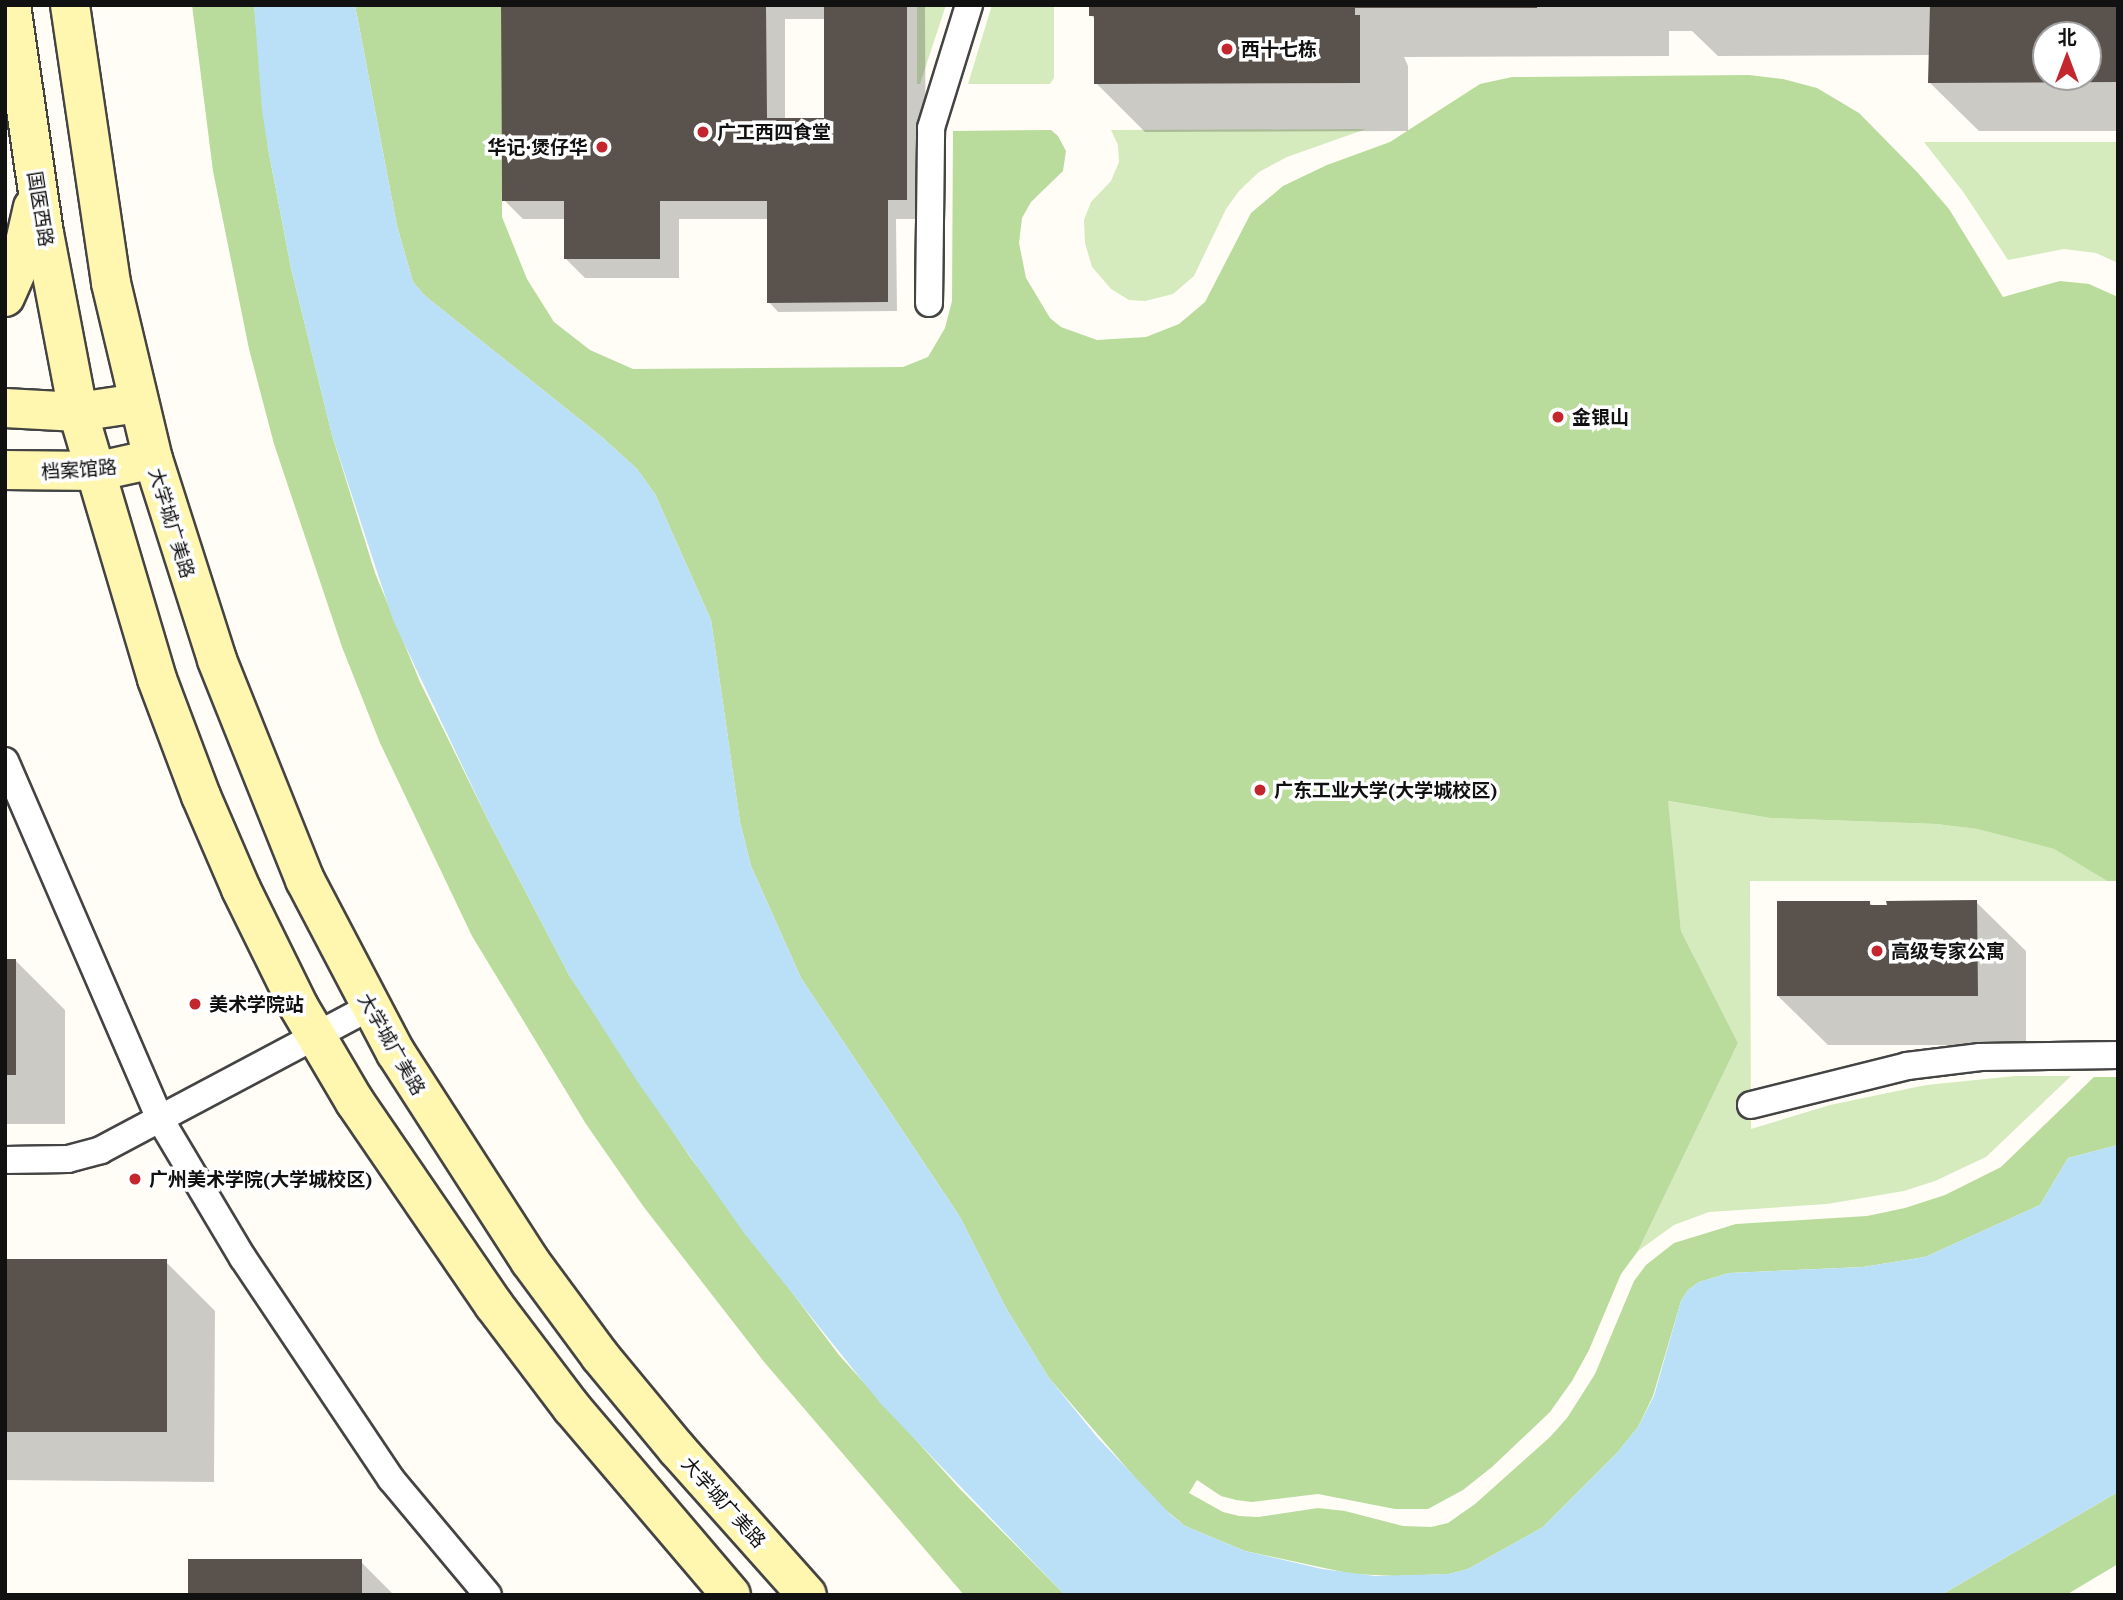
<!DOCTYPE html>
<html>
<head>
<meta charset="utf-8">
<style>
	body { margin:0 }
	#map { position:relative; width:2123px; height:1600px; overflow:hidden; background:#fffdf5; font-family:"PT Serif","Noto Sans SC",serif }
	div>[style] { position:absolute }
	.green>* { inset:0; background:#d5ebbd }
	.forest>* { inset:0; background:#b9dc9c }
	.water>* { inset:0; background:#b9e0f7 }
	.shadow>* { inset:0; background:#0003 }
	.building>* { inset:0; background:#5a524d; transform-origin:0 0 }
	.roads { filter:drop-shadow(2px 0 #444) drop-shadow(-2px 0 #444) drop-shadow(0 2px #444) drop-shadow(0 -2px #444) }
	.lane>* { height:26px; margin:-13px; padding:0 13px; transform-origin:13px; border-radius:13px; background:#fff }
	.secondary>* { height:38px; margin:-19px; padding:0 19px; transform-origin:19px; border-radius:19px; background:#fff6b0 }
	.dots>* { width:19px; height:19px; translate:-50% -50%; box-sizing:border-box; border:4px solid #fff; border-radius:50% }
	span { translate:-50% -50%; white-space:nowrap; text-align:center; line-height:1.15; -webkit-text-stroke:7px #fff; paint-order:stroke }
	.poi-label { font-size:19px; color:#111; font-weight:700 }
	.left { translate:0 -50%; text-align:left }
	.right { translate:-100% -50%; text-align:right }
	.street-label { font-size:19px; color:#111 }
	.frame { position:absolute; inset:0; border:7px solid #111; pointer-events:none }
	.north { position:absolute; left:2032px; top:21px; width:70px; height:70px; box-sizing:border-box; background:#fff; border:2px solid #a0a0a0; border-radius:50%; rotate:0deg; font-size:19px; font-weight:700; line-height:28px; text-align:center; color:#111 }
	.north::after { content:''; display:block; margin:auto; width:24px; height:32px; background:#c4262e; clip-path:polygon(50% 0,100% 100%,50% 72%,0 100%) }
</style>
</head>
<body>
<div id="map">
	<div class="green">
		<i style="clip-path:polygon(917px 5px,946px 5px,920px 84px,917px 84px)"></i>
		<i style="clip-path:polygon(992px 5px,1054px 5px,1054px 78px,1050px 84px,968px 84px)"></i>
		<i style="clip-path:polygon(1366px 129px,1287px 157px,1259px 172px,1239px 191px,1226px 209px,1194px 276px,1173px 294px,1145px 301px,1129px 300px,1111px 289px,1092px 267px,1085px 243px,1084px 220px,1091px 202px,1111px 181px,1119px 162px,1118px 145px,1111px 130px)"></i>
		<i style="clip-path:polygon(1924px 142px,2118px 142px,2118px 263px,2096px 253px,2064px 249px,2008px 260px,1964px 193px)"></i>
		<i style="clip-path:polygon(1667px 801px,1770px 818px,1936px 824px,1977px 829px,2054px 849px,2107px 881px,1750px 881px,1751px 1129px,1830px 1105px,1926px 1085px,2015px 1076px,2071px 1076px,1986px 1157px,1935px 1181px,1904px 1191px,1827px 1204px,1709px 1212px,1674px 1225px,1638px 1251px,1738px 1043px,1681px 931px)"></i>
	</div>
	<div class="forest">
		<i style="clip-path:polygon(192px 5px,254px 5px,268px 148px,291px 268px,332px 435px,375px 573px,420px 682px,489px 822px,569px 975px,690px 1157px,839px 1355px,960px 1489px,1065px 1595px,964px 1595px,765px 1363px,643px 1206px,586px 1124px,472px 936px,380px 743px,342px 647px,274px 444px,249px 349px,213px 171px)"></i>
		<i style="clip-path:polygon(355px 5px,501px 5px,502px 217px,527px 279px,554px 322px,590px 350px,633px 369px,903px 367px,928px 357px,945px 328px,952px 301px,953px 131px,1051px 130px,1058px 136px,1066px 151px,1063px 171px,1031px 202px,1022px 218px,1019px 243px,1026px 278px,1050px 318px,1061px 327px,1097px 340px,1146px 337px,1179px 324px,1205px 302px,1251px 213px,1283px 186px,1327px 165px,1390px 142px,1480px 84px,1512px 77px,1749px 75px,1783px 79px,1817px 88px,1859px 113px,1918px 173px,1949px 209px,2003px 297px,2060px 281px,2089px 284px,2118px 297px,2118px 881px,2107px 881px,2054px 849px,1977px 829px,1936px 824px,1770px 818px,1668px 801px,1681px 931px,1738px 1043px,1638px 1251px,1621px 1274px,1589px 1350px,1572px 1381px,1550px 1412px,1492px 1467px,1463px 1490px,1428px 1509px,1395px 1509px,1318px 1494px,1252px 1502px,1236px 1500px,1221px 1496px,1197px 1480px,1189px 1493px,1223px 1512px,1239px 1516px,1258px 1517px,1318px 1508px,1345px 1511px,1403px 1526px,1431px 1527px,1448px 1523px,1475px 1504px,1550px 1437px,1567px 1418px,1595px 1374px,1634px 1281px,1646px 1265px,1674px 1243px,1736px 1224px,1867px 1216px,1905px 1208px,1945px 1195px,2001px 1167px,2094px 1077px,2118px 1077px,2118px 1145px,2068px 1158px,2040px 1205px,1925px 1257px,1863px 1267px,1729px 1273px,1699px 1282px,1688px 1290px,1681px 1301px,1653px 1396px,1638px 1427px,1617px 1453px,1543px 1527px,1468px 1569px,1449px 1574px,1397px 1576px,1352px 1574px,1245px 1551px,1185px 1526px,1156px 1502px,1049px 1378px,1006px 1308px,960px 1217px,801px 978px,751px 866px,740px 822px,711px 620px,655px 494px,637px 469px,603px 438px,424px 295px,413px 282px,397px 226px)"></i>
		<i style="clip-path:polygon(2118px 1492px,2118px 1564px,2066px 1595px,1941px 1595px)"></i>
	</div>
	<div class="water">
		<i style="clip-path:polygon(254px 5px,355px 5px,397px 226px,413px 282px,424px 295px,603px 438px,637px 469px,655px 494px,711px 620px,740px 822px,751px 866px,801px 978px,960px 1217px,1006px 1308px,1049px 1378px,1097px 1437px,1171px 1515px,1185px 1526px,1245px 1551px,1322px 1569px,1375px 1576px,1449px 1574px,1468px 1569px,1543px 1527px,1617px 1453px,1638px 1427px,1654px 1396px,1681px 1301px,1688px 1290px,1699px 1282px,1729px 1273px,1863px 1267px,1925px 1257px,2040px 1205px,2068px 1158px,2118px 1145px,2118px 1492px,1941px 1595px,1065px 1595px,881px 1404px,744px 1233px,637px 1081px,569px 975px,489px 822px,393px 620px,332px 435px,291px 268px,268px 148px,262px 110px)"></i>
	</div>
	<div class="shadow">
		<i style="clip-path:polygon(evenodd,503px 5px,925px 5px,926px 219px,896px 219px,897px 311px,778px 312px,769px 302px,769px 219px,679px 219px,679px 278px,585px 278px,566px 259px,566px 219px,523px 219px,504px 200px,503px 5px,785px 19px,826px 19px,826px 120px,785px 120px,785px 19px)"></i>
		<i style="clip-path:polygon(evenodd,1091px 5px,2118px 5px,2118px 131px,1979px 131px,1929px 82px,1930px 55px,1718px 56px,1692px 31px,1669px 31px,1669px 56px,1404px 57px,1408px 66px,1408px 131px,1145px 132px,1096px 83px,1096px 20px,1091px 15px,1091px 5px,2046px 35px,2088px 35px,2088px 77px,2046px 77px,2046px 35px)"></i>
		<i style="clip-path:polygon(1976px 902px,2026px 951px,2026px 1045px,1828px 1045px,1778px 996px,1870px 903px,1874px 907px)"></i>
		<i style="clip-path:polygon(5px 961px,16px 961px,65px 1010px,65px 1124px,5px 1124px)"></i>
		<i style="clip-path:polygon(5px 1260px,166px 1262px,215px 1311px,214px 1482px,5px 1480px)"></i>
		<i style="clip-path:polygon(361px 1562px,394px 1595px,190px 1595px)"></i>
	</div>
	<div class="building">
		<i style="clip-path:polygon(501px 5px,766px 5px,767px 118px,824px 118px,824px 5px,907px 5px,907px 200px,888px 200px,888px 302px,767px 303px,767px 201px,660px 201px,660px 259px,564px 259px,564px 201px,502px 201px)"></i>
		<i style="clip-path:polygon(1089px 5px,1537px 5px,1537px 8px,1355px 8px,1355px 15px,1360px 15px,1360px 83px,1094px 84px,1094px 16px,1089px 16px)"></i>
		<i style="clip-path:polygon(evenodd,1930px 5px,2118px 5px,2118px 82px,1928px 83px,1930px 5px,2046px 35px,2088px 35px,2088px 77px,2046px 77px,2046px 35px)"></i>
		<i style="clip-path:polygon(1977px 900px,1978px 996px,1777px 996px,1777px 901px,1870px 901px,1870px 905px,1887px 905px,1886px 901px)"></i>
		<i style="left:5px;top:959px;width:11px;height:116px"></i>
		<i style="left:5px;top:1259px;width:162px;height:173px"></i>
		<i style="left:188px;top:1559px;width:174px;height:36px"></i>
	</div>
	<div class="roads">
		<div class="lane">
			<i style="left:929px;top:303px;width:175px;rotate:-89.3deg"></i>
			<i style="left:931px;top:128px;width:129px;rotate:-72.8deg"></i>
			<i style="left:5px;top:761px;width:390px;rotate:66.6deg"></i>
			<i style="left:160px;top:1119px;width:162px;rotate:59.2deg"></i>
			<i style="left:243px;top:1258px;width:266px;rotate:56.2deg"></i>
			<i style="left:391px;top:1479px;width:151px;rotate:50.1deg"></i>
			<i style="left:1751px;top:1105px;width:161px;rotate:-14deg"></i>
			<i style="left:1907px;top:1066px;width:74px;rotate:-7deg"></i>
			<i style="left:1980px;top:1057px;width:138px;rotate:-0.8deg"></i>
			<i style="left:5px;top:1160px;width:63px;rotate:-0.9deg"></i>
			<i style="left:68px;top:1159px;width:34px;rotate:-15deg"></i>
			<i style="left:101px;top:1150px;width:305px;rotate:-28deg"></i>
		</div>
		<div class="secondary">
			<i style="left:11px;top:5px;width:230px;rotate:81.8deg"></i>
			<i style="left:44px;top:233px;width:182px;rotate:79.2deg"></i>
			<i style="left:78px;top:412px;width:278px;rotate:73.5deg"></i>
			<i style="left:157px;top:679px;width:125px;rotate:69.4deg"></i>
			<i style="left:201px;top:796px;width:101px;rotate:66.7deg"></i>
			<i style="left:241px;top:889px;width:131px;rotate:63.8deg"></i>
			<i style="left:299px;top:1007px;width:110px;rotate:59.5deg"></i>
			<i style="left:355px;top:1102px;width:246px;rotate:55.6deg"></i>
			<i style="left:494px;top:1305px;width:129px;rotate:52.9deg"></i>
			<i style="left:572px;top:1408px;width:245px;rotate:49.6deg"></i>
			<i style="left:70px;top:5px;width:281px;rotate:81.6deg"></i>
			<i style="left:111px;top:283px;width:181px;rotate:76.6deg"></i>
			<i style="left:153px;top:459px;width:211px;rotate:72.3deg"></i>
			<i style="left:217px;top:660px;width:237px;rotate:68.2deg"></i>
			<i style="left:305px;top:880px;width:195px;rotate:62.3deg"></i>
			<i style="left:396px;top:1053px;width:247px;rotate:57.2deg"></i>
			<i style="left:530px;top:1261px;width:118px;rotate:53.6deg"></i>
			<i style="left:600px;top:1356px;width:121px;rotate:50.4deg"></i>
			<i style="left:677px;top:1449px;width:195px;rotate:48.3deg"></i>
			<i style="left:5px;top:297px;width:36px;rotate:-66deg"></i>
			<i style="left:20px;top:264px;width:58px;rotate:-77.2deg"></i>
			<i style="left:5px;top:408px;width:73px;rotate:3.1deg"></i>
			<i style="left:78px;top:412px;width:61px;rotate:-8.5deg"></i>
			<i style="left:5px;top:470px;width:94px;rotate:0.6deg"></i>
			<i style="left:99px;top:471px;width:55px;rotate:-12.5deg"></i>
		</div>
	</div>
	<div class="dots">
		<i style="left:1227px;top:49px;background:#c4262e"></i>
		<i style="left:703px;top:132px;background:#c4262e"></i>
		<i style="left:602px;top:147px;background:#c4262e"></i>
		<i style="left:1558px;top:417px;background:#c4262e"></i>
		<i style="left:1260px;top:790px;background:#c4262e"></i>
		<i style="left:1877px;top:951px;background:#c4262e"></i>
		<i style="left:195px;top:1004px;background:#c4262e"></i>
		<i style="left:135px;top:1179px;background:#c4262e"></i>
	</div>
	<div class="poi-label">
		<span class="left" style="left:1241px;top:49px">西十七栋</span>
		<span class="left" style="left:717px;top:132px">广工西四食堂</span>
		<span class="right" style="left:588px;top:147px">华记·煲仔华</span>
		<span class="left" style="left:1572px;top:417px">金银山</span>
		<span class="left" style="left:1274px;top:790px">广东工业大学(大学城校区)</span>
		<span class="left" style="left:1891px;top:951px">高级专家公寓</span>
		<span class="left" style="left:209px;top:1004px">美术学院站</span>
		<span class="left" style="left:149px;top:1179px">广州美术学院(大学城校区)</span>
	</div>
	<div class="street-label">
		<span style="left:41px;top:209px;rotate:81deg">国医西路</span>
		<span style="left:79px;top:469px;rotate:-4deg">档案馆路</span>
		<span style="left:172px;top:523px;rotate:73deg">大学城广美路</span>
		<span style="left:392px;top:1044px;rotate:60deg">大学城广美路</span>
		<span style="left:724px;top:1502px;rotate:48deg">大学城广美路</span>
	</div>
	<div class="frame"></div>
	<div class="north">北</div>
</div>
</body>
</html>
